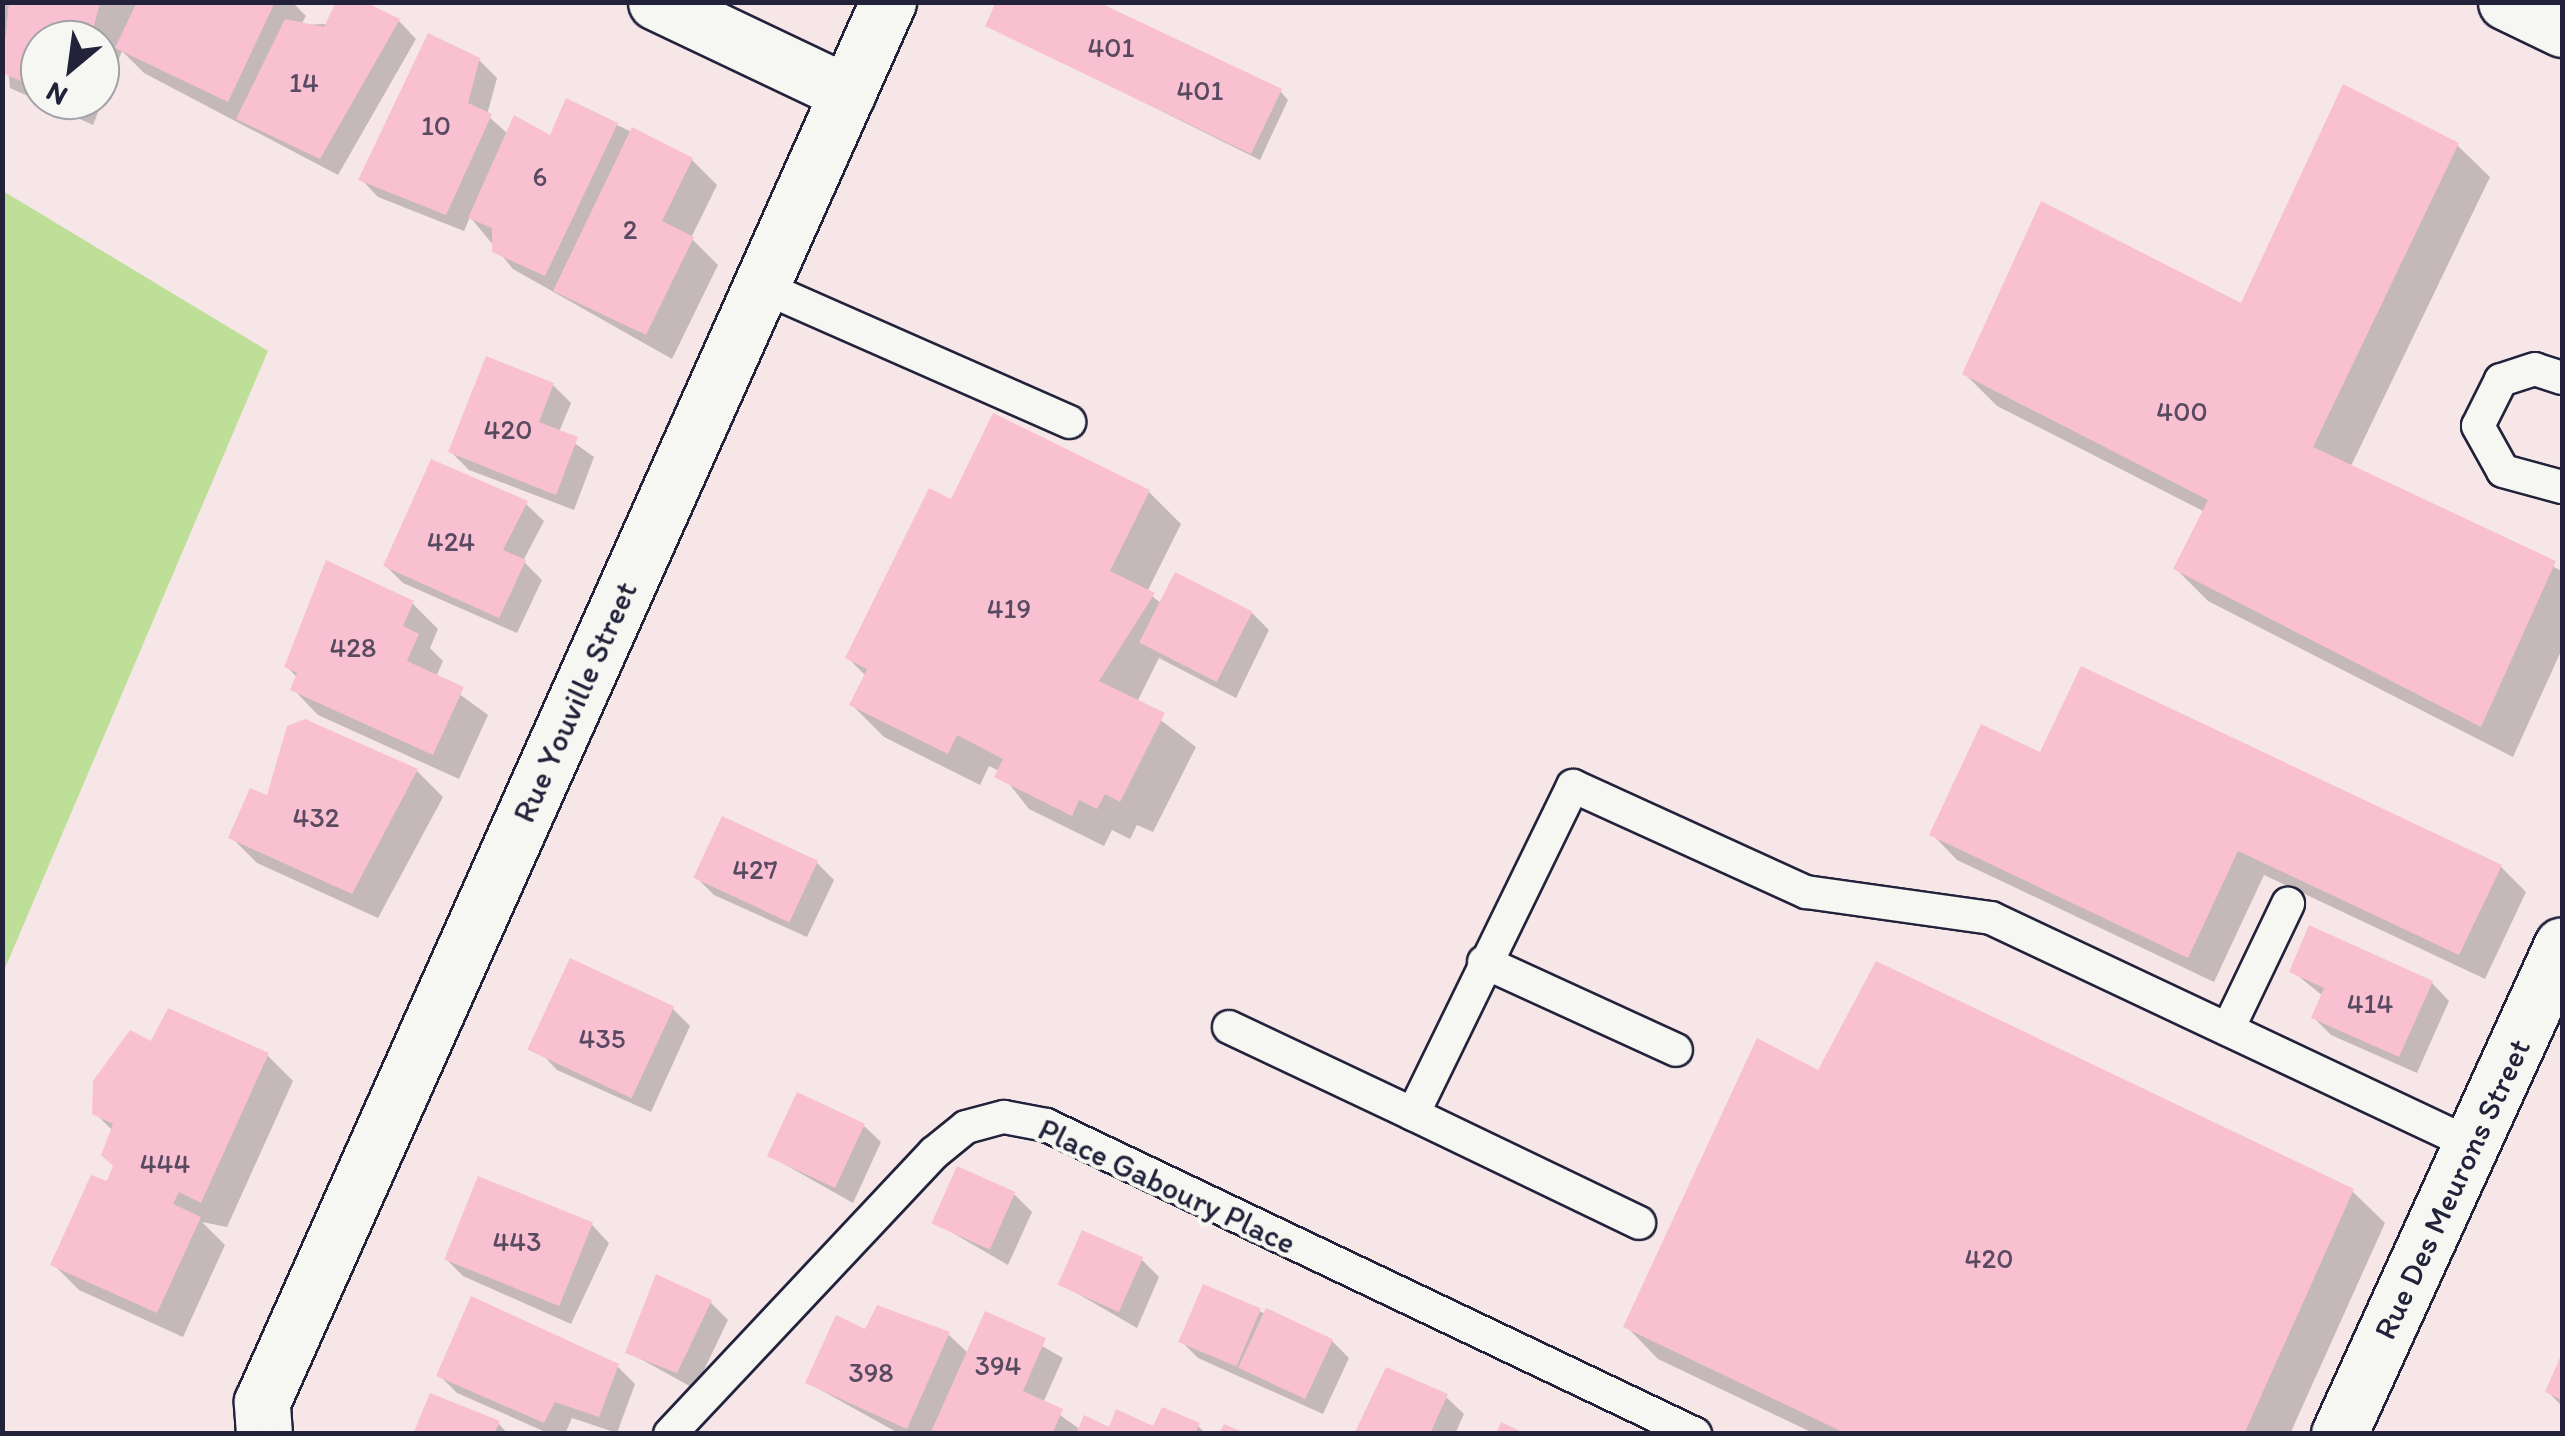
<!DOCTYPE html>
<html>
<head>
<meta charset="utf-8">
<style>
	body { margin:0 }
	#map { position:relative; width:2565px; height:1436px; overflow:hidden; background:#f7e6e8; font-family:Itim,sans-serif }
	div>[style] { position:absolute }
	.green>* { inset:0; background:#bedf98 }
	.shadow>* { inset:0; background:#0003 }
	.building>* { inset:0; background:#f9c0d2; transform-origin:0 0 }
	.roads { filter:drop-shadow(2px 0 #22223b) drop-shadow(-2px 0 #22223b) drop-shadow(0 2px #22223b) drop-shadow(0 -2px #22223b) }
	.lane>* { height:32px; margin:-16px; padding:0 16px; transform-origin:16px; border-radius:16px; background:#f6f6f2 }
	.street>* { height:55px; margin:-27.5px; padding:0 27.5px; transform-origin:27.5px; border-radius:27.5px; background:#f6f6f2 }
	.secondary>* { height:55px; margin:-27.5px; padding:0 27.5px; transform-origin:27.5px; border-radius:27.5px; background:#f6f6f2 }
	span { translate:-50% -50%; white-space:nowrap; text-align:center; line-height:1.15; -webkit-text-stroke:9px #f6f6f2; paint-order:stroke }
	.number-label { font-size:28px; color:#584a61 }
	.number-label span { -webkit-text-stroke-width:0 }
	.street-label { font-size:32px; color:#22223b }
	.frame { position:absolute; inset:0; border:5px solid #22223b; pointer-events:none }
	.north { position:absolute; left:20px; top:20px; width:100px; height:100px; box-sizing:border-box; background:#f6f6f2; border:2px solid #a1a1a9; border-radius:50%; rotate:209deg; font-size:28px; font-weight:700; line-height:40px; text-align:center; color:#22223b }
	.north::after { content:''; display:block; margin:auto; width:35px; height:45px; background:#22223b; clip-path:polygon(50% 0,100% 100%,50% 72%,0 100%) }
</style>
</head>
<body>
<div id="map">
	<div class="green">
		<i style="clip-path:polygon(3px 191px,268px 351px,3px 973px)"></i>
	</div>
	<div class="shadow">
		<i style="clip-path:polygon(evenodd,2px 2px,292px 2px,306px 16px,301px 25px,399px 21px,416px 39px,338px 175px,144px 73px,122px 51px,93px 125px,10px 88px,2px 2px,40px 40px,100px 40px,100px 100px,40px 100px,40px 40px)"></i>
		<i style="clip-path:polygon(988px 25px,1280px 91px,1288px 100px,1260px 160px)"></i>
		<i style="clip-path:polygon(479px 60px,497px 78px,487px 115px,508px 134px,551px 139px,617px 125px,692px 160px,717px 185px,691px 238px,718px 265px,672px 359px,513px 269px,470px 217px,464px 231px,378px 197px,361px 179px)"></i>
		<i style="clip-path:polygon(2457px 145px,2490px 177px,2350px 468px,2562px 571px,2562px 649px,2513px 757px,2208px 601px,2176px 569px,2205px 512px,1997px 406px,1965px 374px,2242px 307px)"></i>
		<i style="clip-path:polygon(553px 385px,571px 403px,559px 432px,594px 457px,574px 510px,469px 470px,451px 452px)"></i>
		<i style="clip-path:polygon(1149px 492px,1181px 524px,1147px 592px,1162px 604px,1252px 613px,1269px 630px,1236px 698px,1159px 658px,1137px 702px,1196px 747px,1153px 832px,1137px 825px,1130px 839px,1112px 830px,1104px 846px,1029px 809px,999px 771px,989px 766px,980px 785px,884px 737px,852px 705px,866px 676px,848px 658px,952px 502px)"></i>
		<i style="clip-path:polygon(526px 504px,544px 521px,523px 561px,542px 580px,517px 633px,403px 583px,386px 566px)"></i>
		<i style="clip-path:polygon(412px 603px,438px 629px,430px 648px,443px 661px,436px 677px,488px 715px,459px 779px,318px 715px,293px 689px,298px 678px,287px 667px)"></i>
		<i style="clip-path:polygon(304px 722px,417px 771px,443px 797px,378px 918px,257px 863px,231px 837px,269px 798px)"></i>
		<i style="clip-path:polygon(2042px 756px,2501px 867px,2526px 892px,2485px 979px,2264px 875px,2214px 982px,1957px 860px,1932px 834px)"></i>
		<i style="clip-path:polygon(816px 862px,834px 880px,807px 937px,714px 895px,696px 877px)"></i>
		<i style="clip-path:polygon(2292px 971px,2432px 983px,2449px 1001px,2417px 1073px,2331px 1035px,2314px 1018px,2323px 996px)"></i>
		<i style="clip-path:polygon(672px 1008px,690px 1026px,651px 1112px,557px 1070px,540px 1052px)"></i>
		<i style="clip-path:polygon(152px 1044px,267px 1055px,293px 1081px,227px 1227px,202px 1222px,225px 1245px,183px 1337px,79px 1290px,53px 1264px,116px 1167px,113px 1131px,95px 1113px)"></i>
		<i style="clip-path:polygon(1819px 1074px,2352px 1191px,2385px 1223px,2290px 1434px,1815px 1434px,1658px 1359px,1626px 1326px)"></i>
		<i style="clip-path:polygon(863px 1125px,881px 1142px,853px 1203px,770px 1156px)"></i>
		<i style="clip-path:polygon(1015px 1195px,1032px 1212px,1008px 1265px,934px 1222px)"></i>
		<i style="clip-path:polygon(592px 1225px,609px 1243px,571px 1324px,463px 1276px,445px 1258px)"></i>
		<i style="clip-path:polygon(1141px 1259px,1159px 1277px,1137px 1328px,1061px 1284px)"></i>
		<i style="clip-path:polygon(710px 1302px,728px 1320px,695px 1389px,628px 1352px)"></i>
		<i style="clip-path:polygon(1259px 1311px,1332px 1341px,1349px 1358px,1323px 1414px,1198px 1358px,1180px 1340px)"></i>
		<i style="clip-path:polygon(986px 1314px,1063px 1358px,1043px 1403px,1081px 1430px,1198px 1426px,1206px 1434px,900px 1434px,808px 1383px,867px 1332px,948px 1334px,969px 1354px)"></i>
		<i style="clip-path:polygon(2562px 1359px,2562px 1406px,2548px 1392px)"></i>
		<i style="clip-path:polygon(617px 1366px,635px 1384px,617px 1433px,572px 1418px,565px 1434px,550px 1434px,457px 1393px,439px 1375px)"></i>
		<i style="clip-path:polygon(1446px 1397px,1464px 1414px,1455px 1434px,1356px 1434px)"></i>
		<i style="clip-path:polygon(498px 1423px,508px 1434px,416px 1434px)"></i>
	</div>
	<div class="building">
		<i style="clip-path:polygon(9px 2px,114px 2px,100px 3px,90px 40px,40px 40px,40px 89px,2px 73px)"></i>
		<i style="clip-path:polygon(137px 2px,275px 2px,228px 102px,115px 48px)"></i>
		<i style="clip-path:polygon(336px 2px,365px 2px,400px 19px,320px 159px,236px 119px,285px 19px,324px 27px)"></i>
		<i style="clip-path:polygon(996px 2px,1098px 2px,1282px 89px,1251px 154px,985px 26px)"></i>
		<i style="clip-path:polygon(428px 33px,480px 58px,468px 103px,492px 114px,446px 215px,358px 180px)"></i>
		<i style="clip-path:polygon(2343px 84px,2459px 143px,2313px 447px,2556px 561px,2481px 727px,2173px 569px,2208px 500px,1962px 374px,2041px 201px,2241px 303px)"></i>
		<i style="clip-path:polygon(566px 98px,618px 123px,545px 276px,492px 252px,492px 228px,468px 218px,514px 115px,550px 135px)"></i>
		<i style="clip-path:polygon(632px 127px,693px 158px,662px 221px,694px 237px,646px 335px,553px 291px)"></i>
		<i style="clip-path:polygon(486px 356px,554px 383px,539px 422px,578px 437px,556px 495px,448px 452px)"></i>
		<i style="clip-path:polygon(993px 413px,1150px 490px,1110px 571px,1155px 593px,1099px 681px,1165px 713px,1120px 802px,1105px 794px,1097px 809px,1079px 800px,1072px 816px,994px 777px,1003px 759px,957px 735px,948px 754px,849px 705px,867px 669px,845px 658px,929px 488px,951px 499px)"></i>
		<i style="clip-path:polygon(431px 459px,528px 501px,503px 550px,526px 560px,499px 618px,383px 566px)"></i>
		<i style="clip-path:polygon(326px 560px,414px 601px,403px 626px,419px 634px,407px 661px,464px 687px,433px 755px,290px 690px,297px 673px,284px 667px)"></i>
		<i style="left:1175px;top:572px;width:87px;height:79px;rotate:27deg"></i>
		<i style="clip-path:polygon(2081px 666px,2502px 865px,2459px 955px,2238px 851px,2188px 958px,1929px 835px,1981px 724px,2040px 752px)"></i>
		<i style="clip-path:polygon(305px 719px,418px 769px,352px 894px,228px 838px,250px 788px,267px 795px,287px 726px)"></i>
		<i style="left:722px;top:816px;width:106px;height:68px;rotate:25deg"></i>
		<i style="clip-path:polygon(2309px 925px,2433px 981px,2399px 1057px,2311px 1018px,2324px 988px,2289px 972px)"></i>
		<i style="left:570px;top:958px;width:115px;height:101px;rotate:25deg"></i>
		<i style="clip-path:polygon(1876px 961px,2354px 1189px,2244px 1434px,1847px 1434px,1623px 1327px,1757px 1038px,1818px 1070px)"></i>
		<i style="clip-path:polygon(168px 1008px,269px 1053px,201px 1203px,179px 1192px,173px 1204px,201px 1217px,157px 1313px,50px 1265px,91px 1175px,107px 1181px,113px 1166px,101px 1155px,113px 1124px,92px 1114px,93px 1081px,130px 1030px,151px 1041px)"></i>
		<i style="left:797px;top:1092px;width:75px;height:71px;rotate:25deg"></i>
		<i style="left:957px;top:1166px;width:64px;height:63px;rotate:24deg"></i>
		<i style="left:478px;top:1176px;width:124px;height:90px;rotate:22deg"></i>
		<i style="left:1082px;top:1230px;width:67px;height:60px;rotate:24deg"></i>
		<i style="clip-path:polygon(656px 1274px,712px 1300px,677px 1373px,625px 1353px)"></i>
		<i style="left:1203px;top:1284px;width:63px;height:63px;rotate:23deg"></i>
		<i style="clip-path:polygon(471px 1296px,619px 1364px,599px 1417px,555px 1402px,544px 1423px,436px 1376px)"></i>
		<i style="clip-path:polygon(877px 1305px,950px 1332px,907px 1429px,805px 1383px,836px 1315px,865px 1329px)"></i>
		<i style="left:1266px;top:1308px;width:74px;height:66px;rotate:25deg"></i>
		<i style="clip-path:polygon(985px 1311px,1046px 1338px,1023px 1391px,1063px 1409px,1052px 1434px,930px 1434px)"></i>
		<i style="clip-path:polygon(2562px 1353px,2562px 1400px,2545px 1392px)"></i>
		<i style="clip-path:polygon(1386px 1367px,1448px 1394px,1430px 1434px,1354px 1434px)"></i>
		<i style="clip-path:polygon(430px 1393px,500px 1421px,494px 1434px,413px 1434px)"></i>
		<i style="clip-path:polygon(1162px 1407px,1200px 1423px,1195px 1434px,1076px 1434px,1084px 1415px,1109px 1427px,1116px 1409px,1153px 1426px)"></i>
		<i style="clip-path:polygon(1501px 1422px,1526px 1434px,1496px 1434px)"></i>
		<i style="clip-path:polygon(1224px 1424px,1247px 1434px,1219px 1434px)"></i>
	</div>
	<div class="roads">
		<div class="lane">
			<i style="left:761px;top:286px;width:337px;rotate:23.8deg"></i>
			<i style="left:2562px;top:378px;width:28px;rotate:-162deg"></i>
			<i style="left:2535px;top:369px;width:36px;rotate:162deg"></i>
			<i style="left:2501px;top:380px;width:51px;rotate:116.6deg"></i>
			<i style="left:2478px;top:426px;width:51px;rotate:60.9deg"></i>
			<i style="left:2503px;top:471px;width:61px;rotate:15.2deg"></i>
			<i style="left:1484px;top:962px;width:211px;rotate:24.6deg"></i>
			<i style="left:1229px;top:1027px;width:204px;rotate:25.3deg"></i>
			<i style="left:1413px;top:1114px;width:365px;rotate:-64deg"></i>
			<i style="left:1573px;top:786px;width:256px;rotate:24.5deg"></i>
			<i style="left:1806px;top:892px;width:187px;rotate:8deg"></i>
			<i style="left:1991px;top:918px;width:533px;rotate:25.22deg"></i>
			<i style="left:2228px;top:1029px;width:139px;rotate:-64.4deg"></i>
			<i style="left:1413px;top:1114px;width:251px;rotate:25.7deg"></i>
			<i style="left:670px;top:1434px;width:386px;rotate:-46.8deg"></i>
			<i style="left:934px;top:1153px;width:41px;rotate:-39.1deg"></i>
			<i style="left:966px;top:1127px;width:39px;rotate:-15deg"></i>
			<i style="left:1004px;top:1117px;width:43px;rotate:10.8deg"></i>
			<i style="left:1046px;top:1125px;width:719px;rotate:25.46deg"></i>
		</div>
		<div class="street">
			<i style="left:656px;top:2px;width:212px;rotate:25.4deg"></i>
			<i style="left:2506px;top:2px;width:62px;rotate:25.7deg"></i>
			<i style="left:264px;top:1434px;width:32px;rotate:-94deg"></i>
			<i style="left:262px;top:1402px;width:1534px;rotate:-65.91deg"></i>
		</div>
		<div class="secondary">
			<i style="left:2339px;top:1434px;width:537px;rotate:-65.49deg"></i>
		</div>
	</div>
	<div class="number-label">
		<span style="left:1111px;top:47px">401</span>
		<span style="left:304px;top:82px">14</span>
		<span style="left:1200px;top:90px">401</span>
		<span style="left:436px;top:125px">10</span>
		<span style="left:540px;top:176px">6</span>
		<span style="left:630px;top:229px">2</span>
		<span style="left:2182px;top:411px">400</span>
		<span style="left:508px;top:429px">420</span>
		<span style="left:451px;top:541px">424</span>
		<span style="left:1009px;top:608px">419</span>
		<span style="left:353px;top:647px">428</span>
		<span style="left:316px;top:817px">432</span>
		<span style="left:755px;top:869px">427</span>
		<span style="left:2370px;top:1003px">414</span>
		<span style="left:602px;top:1038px">435</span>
		<span style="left:165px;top:1163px">444</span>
		<span style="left:517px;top:1241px">443</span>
		<span style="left:1989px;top:1258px">420</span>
		<span style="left:998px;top:1365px">394</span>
		<span style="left:871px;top:1372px">398</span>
	</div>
	<div class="street-label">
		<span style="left:575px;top:702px;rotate:-66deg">Rue Youville Street</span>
		<span style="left:1167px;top:1186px;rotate:25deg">Place Gaboury Place</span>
		<span style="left:2452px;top:1189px;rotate:-65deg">Rue Des Meurons Street</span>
	</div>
	<div class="frame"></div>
	<div class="north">N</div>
</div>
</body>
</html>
